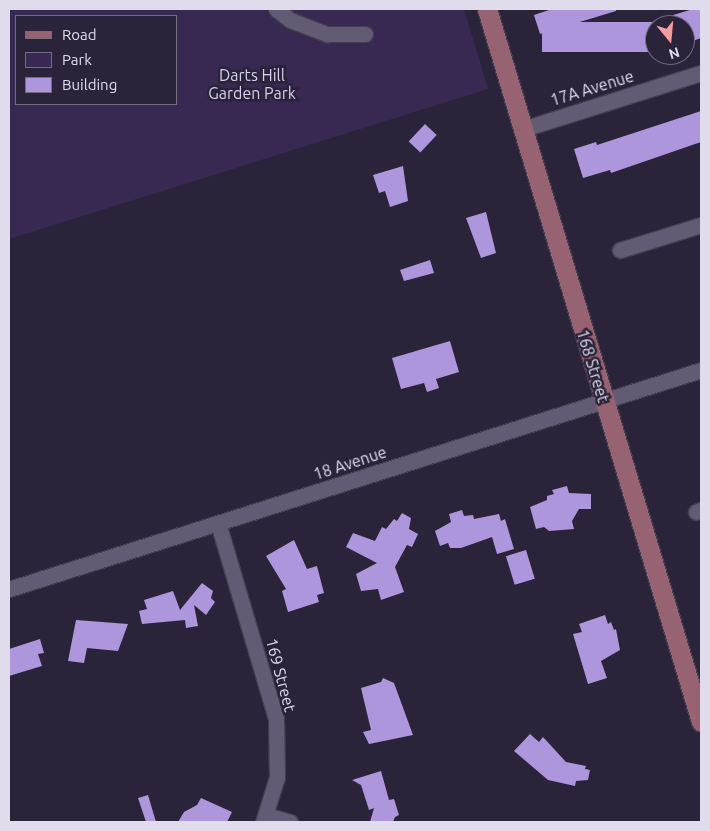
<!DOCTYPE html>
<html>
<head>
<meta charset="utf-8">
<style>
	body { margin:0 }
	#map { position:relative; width:710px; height:831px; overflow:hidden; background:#2a2339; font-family:Ubuntu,sans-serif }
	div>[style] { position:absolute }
	.green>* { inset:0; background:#382952 }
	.building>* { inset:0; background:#ad96dc; transform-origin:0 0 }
	.roads { filter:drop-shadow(1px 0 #443e50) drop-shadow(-1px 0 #443e50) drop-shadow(0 1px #443e50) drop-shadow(0 -1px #443e50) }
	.minor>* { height:15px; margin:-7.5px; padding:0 7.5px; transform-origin:7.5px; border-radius:7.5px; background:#635b74 }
	.major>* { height:19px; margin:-9.5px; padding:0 9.5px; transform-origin:9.5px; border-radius:9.5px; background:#976271 }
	span { translate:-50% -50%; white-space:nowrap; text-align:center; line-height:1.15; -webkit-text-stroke:5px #2a2339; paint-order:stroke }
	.park-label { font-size:16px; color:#dacef4 }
	.street-label { font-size:16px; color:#e0dceb }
	.frame { position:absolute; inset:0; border:10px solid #e0dceb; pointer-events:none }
	.legend { position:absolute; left:15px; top:15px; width:162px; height:90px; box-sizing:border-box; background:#2a2339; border:1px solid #736d80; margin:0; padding:6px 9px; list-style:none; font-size:15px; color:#e0dceb }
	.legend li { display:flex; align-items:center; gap:10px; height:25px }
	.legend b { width:25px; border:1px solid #736d80 }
	.north { position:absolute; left:645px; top:15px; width:50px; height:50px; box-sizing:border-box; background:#2a2339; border:1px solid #736d80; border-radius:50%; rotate:163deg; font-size:14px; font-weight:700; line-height:20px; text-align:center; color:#e0dceb }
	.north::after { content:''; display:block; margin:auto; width:18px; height:22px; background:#f59b9d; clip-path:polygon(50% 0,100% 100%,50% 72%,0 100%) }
</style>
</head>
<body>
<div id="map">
	<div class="green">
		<i style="clip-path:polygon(evenodd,9px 9px,464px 9px,488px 89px,9px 239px,9px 9px,16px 16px,176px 16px,176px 104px,16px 104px,16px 16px)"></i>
	</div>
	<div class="building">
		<i style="clip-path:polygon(552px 9px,616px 9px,616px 11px,540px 34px,534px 15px)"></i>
		<i style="clip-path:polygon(693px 9px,701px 9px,701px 38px,685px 44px,685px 25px,673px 25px,670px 16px)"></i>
		<i style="left:655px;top:22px;width:30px;height:113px;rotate:90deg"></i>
		<i style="clip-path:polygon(701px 111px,701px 142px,611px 173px,610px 170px,583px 178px,574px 149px,596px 142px,597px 145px)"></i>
		<i style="left:425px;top:124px;width:16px;height:24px;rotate:43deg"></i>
		<i style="clip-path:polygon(403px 166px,408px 201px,390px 207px,385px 191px,379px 193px,373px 175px)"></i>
		<i style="clip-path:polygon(486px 212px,496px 253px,481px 258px,466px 218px)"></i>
		<i style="clip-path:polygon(430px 260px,434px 273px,404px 281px,400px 270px)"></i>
		<i style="clip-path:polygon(450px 341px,459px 372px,436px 379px,439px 388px,427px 392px,424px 383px,401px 389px,392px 358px)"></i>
		<i style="clip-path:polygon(567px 486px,569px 493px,591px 494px,591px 509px,579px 509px,572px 521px,574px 529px,549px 531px,544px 527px,536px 529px,530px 507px,547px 500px,547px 496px,554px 494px,552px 490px)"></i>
		<i style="clip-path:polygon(462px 510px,464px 516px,473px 515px,474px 519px,499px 514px,501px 521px,505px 519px,514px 549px,497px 554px,492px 537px,461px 548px,450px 548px,448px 543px,440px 546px,435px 531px,451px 522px,449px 514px)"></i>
		<i style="clip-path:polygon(402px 513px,411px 518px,409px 529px,418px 534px,412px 547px,407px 545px,395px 567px,404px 592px,381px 600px,378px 589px,361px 591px,356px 574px,377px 563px,346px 547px,353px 533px,375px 541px,382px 527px,386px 529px,394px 519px,397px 521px)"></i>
		<i style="clip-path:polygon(294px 540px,307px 569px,317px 566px,324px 593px,317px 595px,319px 602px,288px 612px,282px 591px,286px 589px,266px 556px)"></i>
		<i style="left:526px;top:550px;width:30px;height:21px;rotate:73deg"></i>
		<i style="clip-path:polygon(202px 583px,213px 591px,211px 598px,215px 602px,206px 615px,194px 605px,198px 626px,186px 628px,185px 620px,142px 624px,139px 611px,147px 609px,144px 600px,173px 591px,180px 610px)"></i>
		<i style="clip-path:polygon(605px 615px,608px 624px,611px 622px,614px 630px,616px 629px,620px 650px,601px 661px,607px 678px,588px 684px,573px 634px,582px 632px,579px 624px)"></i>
		<i style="clip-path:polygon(76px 620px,128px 624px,118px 651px,87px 648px,84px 663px,68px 661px)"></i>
		<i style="clip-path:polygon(40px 639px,44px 653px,38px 654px,42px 666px,9px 676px,9px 649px)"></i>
		<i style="clip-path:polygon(383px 678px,394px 683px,413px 735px,369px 744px,363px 732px,371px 730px,361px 688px,381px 682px)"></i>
		<i style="clip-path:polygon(530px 734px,539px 742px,543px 737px,566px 762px,586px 766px,585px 769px,590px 770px,588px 780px,576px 781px,575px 786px,548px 780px,514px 751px)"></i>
		<i style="clip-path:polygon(381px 771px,389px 800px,394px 799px,399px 815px,395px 817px,393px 822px,370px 822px,374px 808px,369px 810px,361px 785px,352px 780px)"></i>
		<i style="clip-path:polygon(148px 795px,156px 822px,146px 822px,138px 798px)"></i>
		<i style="clip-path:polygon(201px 798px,232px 812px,227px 822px,178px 822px,184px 812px,197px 805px)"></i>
	</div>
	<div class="roads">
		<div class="minor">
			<i style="left:276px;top:9px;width:18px;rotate:38deg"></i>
			<i style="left:290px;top:20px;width:40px;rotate:21deg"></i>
			<i style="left:327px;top:34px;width:38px"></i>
			<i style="left:523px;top:129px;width:187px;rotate:-17.5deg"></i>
			<i style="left:620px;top:250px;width:85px;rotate:-17.2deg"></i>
			<i style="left:696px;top:512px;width:5px;rotate:-22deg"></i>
			<i style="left:218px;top:523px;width:204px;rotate:73.5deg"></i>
			<i style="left:276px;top:719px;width:58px;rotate:89deg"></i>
			<i style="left:277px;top:777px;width:47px;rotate:107.3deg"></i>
			<i style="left:9px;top:589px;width:726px;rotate:-17.56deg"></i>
			<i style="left:266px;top:815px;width:25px;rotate:16deg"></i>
		</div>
		<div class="major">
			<i style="left:487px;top:9px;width:744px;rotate:73.29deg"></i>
		</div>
	</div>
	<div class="park-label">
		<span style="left:252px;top:84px">Darts Hill<br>Garden Park</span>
	</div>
	<div class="street-label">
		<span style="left:592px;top:88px;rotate:-17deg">17A Avenue</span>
		<span style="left:593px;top:366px;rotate:73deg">168 Street</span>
		<span style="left:350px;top:463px;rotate:-18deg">18 Avenue</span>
		<span style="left:281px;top:675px;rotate:75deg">169 Street</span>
	</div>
	<div class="frame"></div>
	<ul class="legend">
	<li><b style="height:6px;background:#976271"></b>Road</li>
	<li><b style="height:14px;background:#382952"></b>Park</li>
	<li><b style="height:14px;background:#ad96dc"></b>Building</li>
	</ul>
	<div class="north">N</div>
</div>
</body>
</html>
